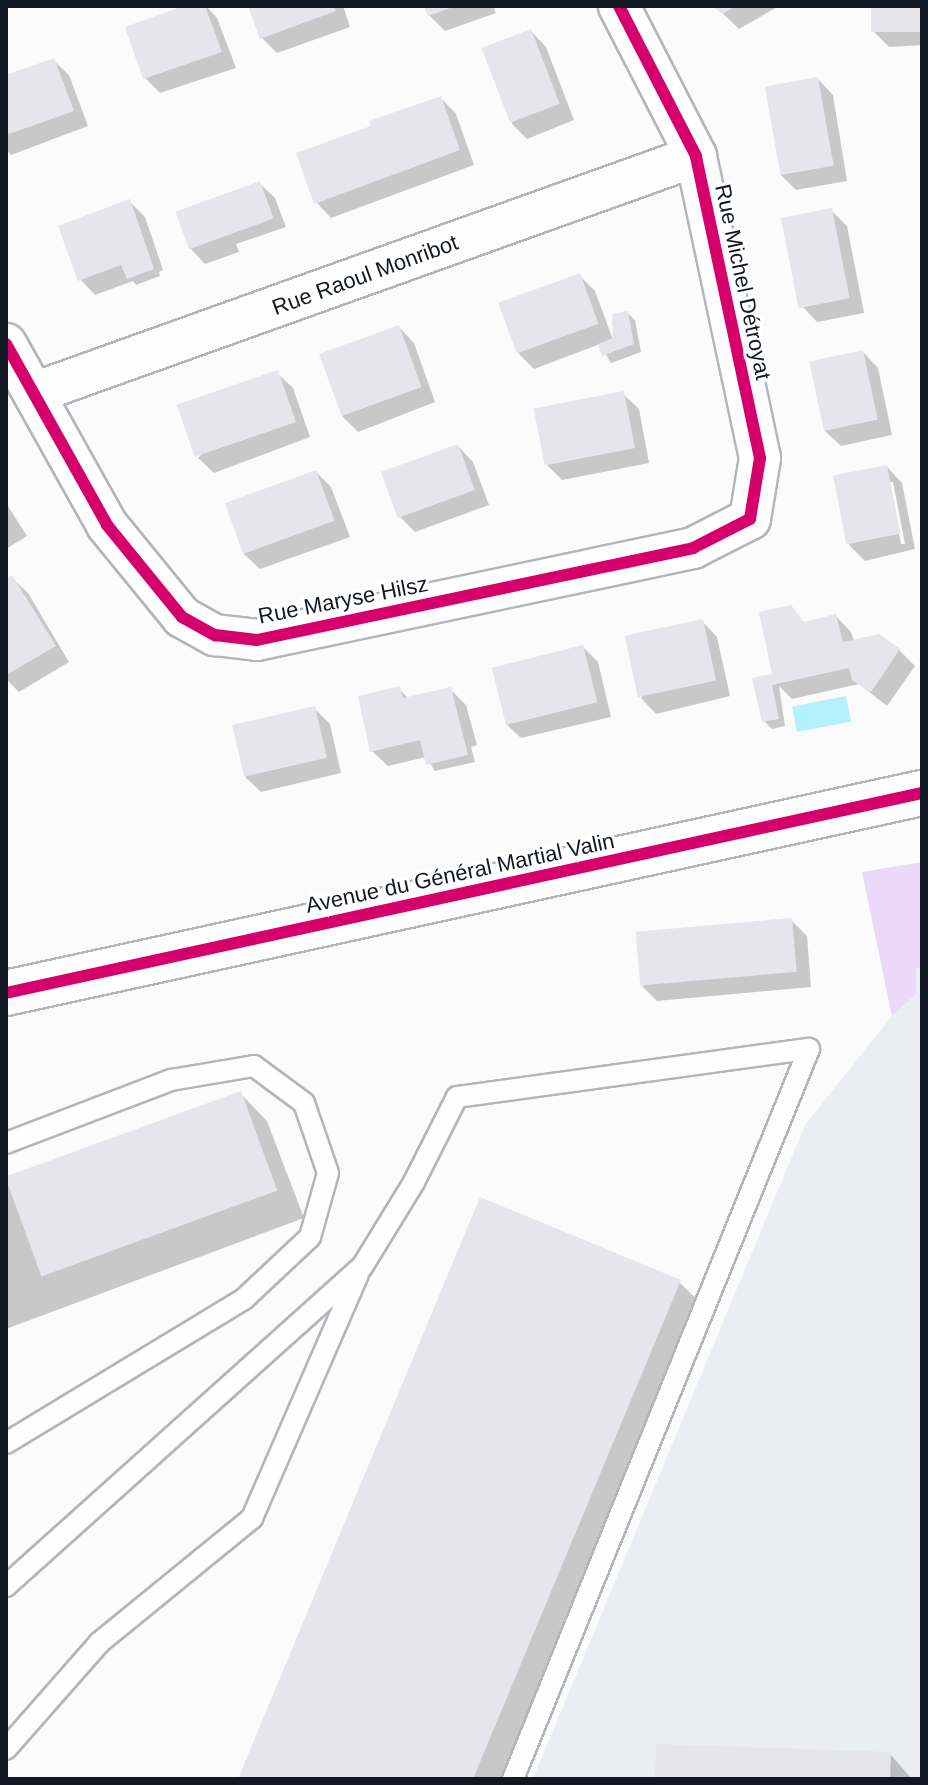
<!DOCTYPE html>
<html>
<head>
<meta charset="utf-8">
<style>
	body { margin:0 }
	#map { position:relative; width:928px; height:1785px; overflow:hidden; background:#fbfbfb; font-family:Arial,sans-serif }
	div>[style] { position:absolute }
	.built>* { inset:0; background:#eaedf1 }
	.green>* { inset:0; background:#ecd9fa }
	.water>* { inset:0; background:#b4f0fe; transform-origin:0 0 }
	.shadow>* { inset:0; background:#0003 }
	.building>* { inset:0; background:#e5e5eb; transform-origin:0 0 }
	.roads { filter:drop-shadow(2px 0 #b2b5ba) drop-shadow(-2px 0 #b2b5ba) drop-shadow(0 2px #b2b5ba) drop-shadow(0 -2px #b2b5ba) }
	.service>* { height:20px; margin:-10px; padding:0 10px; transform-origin:10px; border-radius:10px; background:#fefefe }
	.minor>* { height:40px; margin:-20px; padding:0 20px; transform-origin:20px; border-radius:20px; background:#fefefe }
	.secondary>* { height:44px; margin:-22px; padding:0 22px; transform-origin:22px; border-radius:22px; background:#fefefe }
	.cycleway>* { height:12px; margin:-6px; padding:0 6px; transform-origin:6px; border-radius:6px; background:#d6006c }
	span { translate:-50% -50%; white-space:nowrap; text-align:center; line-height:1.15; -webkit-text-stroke:6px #fff; paint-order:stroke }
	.street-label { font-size:22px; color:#121823 }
	.frame { position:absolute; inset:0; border:8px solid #121823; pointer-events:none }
</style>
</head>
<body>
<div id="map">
	<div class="built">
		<i style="clip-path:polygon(922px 862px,922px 1779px,533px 1779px,805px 1125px,892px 1016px,862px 872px)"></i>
	</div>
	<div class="green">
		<i style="clip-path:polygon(922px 862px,922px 967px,916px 968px,916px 994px,892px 1016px,862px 872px)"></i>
	</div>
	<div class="water">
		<i style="left:846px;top:696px;width:26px;height:55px;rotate:79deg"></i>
	</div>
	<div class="shadow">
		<i style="clip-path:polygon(190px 6px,206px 6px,217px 18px,236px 68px,160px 93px,145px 78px)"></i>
		<i style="clip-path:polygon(250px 6px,343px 6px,350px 27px,277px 53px,262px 38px)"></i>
		<i style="clip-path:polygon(426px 6px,493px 6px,496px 13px,445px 31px,429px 15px)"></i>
		<i style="clip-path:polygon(715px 6px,779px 6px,739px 29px)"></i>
		<i style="clip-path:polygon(873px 6px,922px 6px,922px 45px,889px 47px,873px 31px)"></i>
		<i style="clip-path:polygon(531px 31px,546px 47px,574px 120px,527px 139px,512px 124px)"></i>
		<i style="clip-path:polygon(53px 60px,69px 75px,88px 126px,11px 155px,6px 150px,6px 77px)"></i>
		<i style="clip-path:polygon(818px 79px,833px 95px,847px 181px,796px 190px,781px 175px)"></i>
		<i style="clip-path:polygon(441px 98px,456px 114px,474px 165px,331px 218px,316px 202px,373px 127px)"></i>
		<i style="clip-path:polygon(259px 183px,275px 198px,286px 227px,236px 244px,239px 252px,205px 264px,190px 248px)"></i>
		<i style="clip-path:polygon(129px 201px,145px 217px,163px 270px,159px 272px,160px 276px,136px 285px,133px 281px,95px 295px,80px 279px)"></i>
		<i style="clip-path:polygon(832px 211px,847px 226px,864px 313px,817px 322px,802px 306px)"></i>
		<i style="clip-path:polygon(579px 275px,595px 291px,615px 345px,627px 313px,635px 320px,641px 352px,611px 363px,600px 344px,534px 369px,518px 353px,501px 304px)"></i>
		<i style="clip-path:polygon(399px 327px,414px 343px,435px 402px,358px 432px,342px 416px)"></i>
		<i style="clip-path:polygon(863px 352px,878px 368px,892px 435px,841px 446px,825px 431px)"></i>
		<i style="clip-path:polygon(277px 373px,293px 388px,310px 437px,214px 473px,198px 458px)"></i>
		<i style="clip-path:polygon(623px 394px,639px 409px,649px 463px,562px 480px,546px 464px)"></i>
		<i style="clip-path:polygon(458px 446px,473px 462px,489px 505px,415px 532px,399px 516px,383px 473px)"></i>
		<i style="clip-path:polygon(evenodd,887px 467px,902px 483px,915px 549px,865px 561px,849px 545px,887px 467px,889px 482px,893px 482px,905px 544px,901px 544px,889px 482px)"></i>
		<i style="clip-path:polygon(316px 472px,331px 487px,350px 537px,260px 569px,244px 554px)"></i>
		<i style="clip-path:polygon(6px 503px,27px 536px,6px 549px)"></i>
		<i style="clip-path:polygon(12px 578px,28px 593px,69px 662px,19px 692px,6px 679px,6px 581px)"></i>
		<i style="clip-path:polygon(836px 616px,851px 632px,854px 641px,899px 650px,915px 666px,887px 706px,859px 684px,792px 699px,779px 686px,785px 726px,772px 729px,764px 721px,771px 676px,805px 623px)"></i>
		<i style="clip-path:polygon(702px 621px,717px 637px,730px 696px,656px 714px,641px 698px)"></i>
		<i style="clip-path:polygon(583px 647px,598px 662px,611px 717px,521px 738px,505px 723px)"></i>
		<i style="clip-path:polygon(399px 689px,409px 699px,451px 690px,466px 705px,477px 745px,471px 747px,475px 762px,435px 771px,426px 757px,388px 766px,372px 751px)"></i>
		<i style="clip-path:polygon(314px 708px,330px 724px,341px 773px,261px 792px,245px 777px)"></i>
		<i style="clip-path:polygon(791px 920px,807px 936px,811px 987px,657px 1001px,642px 986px)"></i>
		<i style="clip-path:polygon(240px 1093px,267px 1121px,304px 1218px,6px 1329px,6px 1181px)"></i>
		<i style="clip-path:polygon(679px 1282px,707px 1309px,511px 1779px,240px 1779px)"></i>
		<i style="clip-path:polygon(890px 1754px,912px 1779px,657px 1779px)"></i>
	</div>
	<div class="building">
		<i style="clip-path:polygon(184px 6px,205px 6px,222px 52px,143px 79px,125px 27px)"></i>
		<i style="clip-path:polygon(248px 6px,334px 6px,336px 11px,260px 39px)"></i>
		<i style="clip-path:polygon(424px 6px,456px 6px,428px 16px)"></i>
		<i style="clip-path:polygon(712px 6px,737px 6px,722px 14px)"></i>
		<i style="left:871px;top:6px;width:51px;height:26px"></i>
		<i style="left:531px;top:29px;width:80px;height:53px;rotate:69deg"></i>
		<i style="clip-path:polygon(54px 58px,74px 111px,6px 135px,6px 75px)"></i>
		<i style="left:818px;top:77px;width:90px;height:54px;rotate:80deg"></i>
		<i style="clip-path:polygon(441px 96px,460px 150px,314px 204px,296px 153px,371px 126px,369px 121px)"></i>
		<i style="left:260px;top:181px;width:40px;height:90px;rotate:70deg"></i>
		<i style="clip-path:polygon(130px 199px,154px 269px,127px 279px,121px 265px,78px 281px,58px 226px)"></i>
		<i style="left:832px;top:208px;width:92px;height:52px;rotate:79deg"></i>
		<i style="left:580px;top:273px;width:54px;height:87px;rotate:70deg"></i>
		<i style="clip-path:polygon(628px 311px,634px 344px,602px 356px,598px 344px,613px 338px,612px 314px)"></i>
		<i style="left:399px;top:325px;width:66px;height:85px;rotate:70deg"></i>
		<i style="left:863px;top:350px;width:71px;height:55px;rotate:78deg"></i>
		<i style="left:278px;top:370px;width:55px;height:107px;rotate:71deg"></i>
		<i style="left:624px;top:391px;width:58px;height:92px;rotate:79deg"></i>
		<i style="left:458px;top:444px;width:49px;height:82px;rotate:70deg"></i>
		<i style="left:887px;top:465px;width:70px;height:55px;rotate:79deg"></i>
		<i style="left:316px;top:470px;width:54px;height:97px;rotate:70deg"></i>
		<i style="clip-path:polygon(12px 575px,56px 646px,6px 675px,6px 579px)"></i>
		<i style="clip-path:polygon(791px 605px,804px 622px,836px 614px,843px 642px,879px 634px,900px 649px,871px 692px,852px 680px,849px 668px,772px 685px,779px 719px,762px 722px,752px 678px,772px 674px,759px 612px)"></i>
		<i style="left:703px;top:619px;width:63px;height:80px;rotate:78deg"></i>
		<i style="left:583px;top:645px;width:59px;height:94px;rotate:76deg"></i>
		<i style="clip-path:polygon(400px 686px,403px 698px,451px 687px,468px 755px,426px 765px,420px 740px,370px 752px,358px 696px)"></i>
		<i style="left:315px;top:706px;width:53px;height:85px;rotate:77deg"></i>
		<i style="left:792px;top:918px;width:54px;height:157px;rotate:85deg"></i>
		<i style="left:241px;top:1091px;width:106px;height:251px;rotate:70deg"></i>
		<i style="clip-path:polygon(480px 1197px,681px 1280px,473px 1779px,238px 1779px)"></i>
		<i style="clip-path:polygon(656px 1744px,891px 1752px,890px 1779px,655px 1779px)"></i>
	</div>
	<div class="roads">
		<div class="service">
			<i style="left:6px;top:1143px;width:177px;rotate:-20.9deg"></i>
			<i style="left:171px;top:1080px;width:84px;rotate:-9.6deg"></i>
			<i style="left:254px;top:1066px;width:62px;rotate:36.5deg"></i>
			<i style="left:304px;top:1103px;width:74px;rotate:71.1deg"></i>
			<i style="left:328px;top:1173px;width:66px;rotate:105.7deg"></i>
			<i style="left:310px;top:1237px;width:91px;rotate:136.8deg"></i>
			<i style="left:244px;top:1299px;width:278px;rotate:148.8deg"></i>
			<i style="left:6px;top:1586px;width:478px;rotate:-41.9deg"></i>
			<i style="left:362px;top:1267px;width:100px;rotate:-58.5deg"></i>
			<i style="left:414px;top:1182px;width:95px;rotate:-63.2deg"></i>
			<i style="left:457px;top:1097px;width:355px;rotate:-7.8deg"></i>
			<i style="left:809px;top:1049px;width:788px;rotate:112.07deg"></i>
			<i style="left:6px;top:1749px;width:141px;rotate:-48.7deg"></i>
			<i style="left:99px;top:1643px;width:198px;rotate:-39.2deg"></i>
			<i style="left:252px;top:1518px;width:266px;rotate:-66.5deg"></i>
		</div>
		<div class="minor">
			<i style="left:6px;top:344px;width:207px;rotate:60.8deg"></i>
			<i style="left:107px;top:525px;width:119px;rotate:50.8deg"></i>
			<i style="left:182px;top:617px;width:38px;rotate:29deg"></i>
			<i style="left:215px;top:635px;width:42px;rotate:6.8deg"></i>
			<i style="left:257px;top:640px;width:446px;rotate:-11.9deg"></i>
			<i style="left:693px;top:548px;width:64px;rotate:-27deg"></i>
			<i style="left:750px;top:519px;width:62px;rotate:-80.7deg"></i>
			<i style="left:760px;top:458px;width:309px;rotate:-102deg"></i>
			<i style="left:696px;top:156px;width:169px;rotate:-117.2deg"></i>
			<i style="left:34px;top:393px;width:703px;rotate:-19.7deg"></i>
		</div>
		<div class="secondary">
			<i style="left:6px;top:993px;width:938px;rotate:-12.32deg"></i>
		</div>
	</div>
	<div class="cycleway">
		<i style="left:6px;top:344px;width:207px;rotate:60.8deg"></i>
		<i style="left:107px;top:525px;width:119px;rotate:50.8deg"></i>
		<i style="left:182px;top:617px;width:38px;rotate:29deg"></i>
		<i style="left:215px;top:635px;width:42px;rotate:6.8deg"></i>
		<i style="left:257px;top:640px;width:446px;rotate:-11.9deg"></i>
		<i style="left:693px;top:548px;width:64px;rotate:-27deg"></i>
		<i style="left:750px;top:519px;width:62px;rotate:-80.7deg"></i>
		<i style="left:760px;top:458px;width:309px;rotate:-102deg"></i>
		<i style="left:696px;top:156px;width:169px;rotate:-117.2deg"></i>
		<i style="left:6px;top:993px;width:938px;rotate:-12.32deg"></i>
	</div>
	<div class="street-label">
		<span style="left:365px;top:275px;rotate:-20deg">Rue Raoul Monribot</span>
		<span style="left:743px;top:282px;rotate:78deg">Rue Michel Détroyat</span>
		<span style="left:343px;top:600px;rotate:-11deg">Rue Maryse Hilsz</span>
		<span style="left:460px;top:873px;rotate:-12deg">Avenue du Général Martial Valin</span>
	</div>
	<div class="frame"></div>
</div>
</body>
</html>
